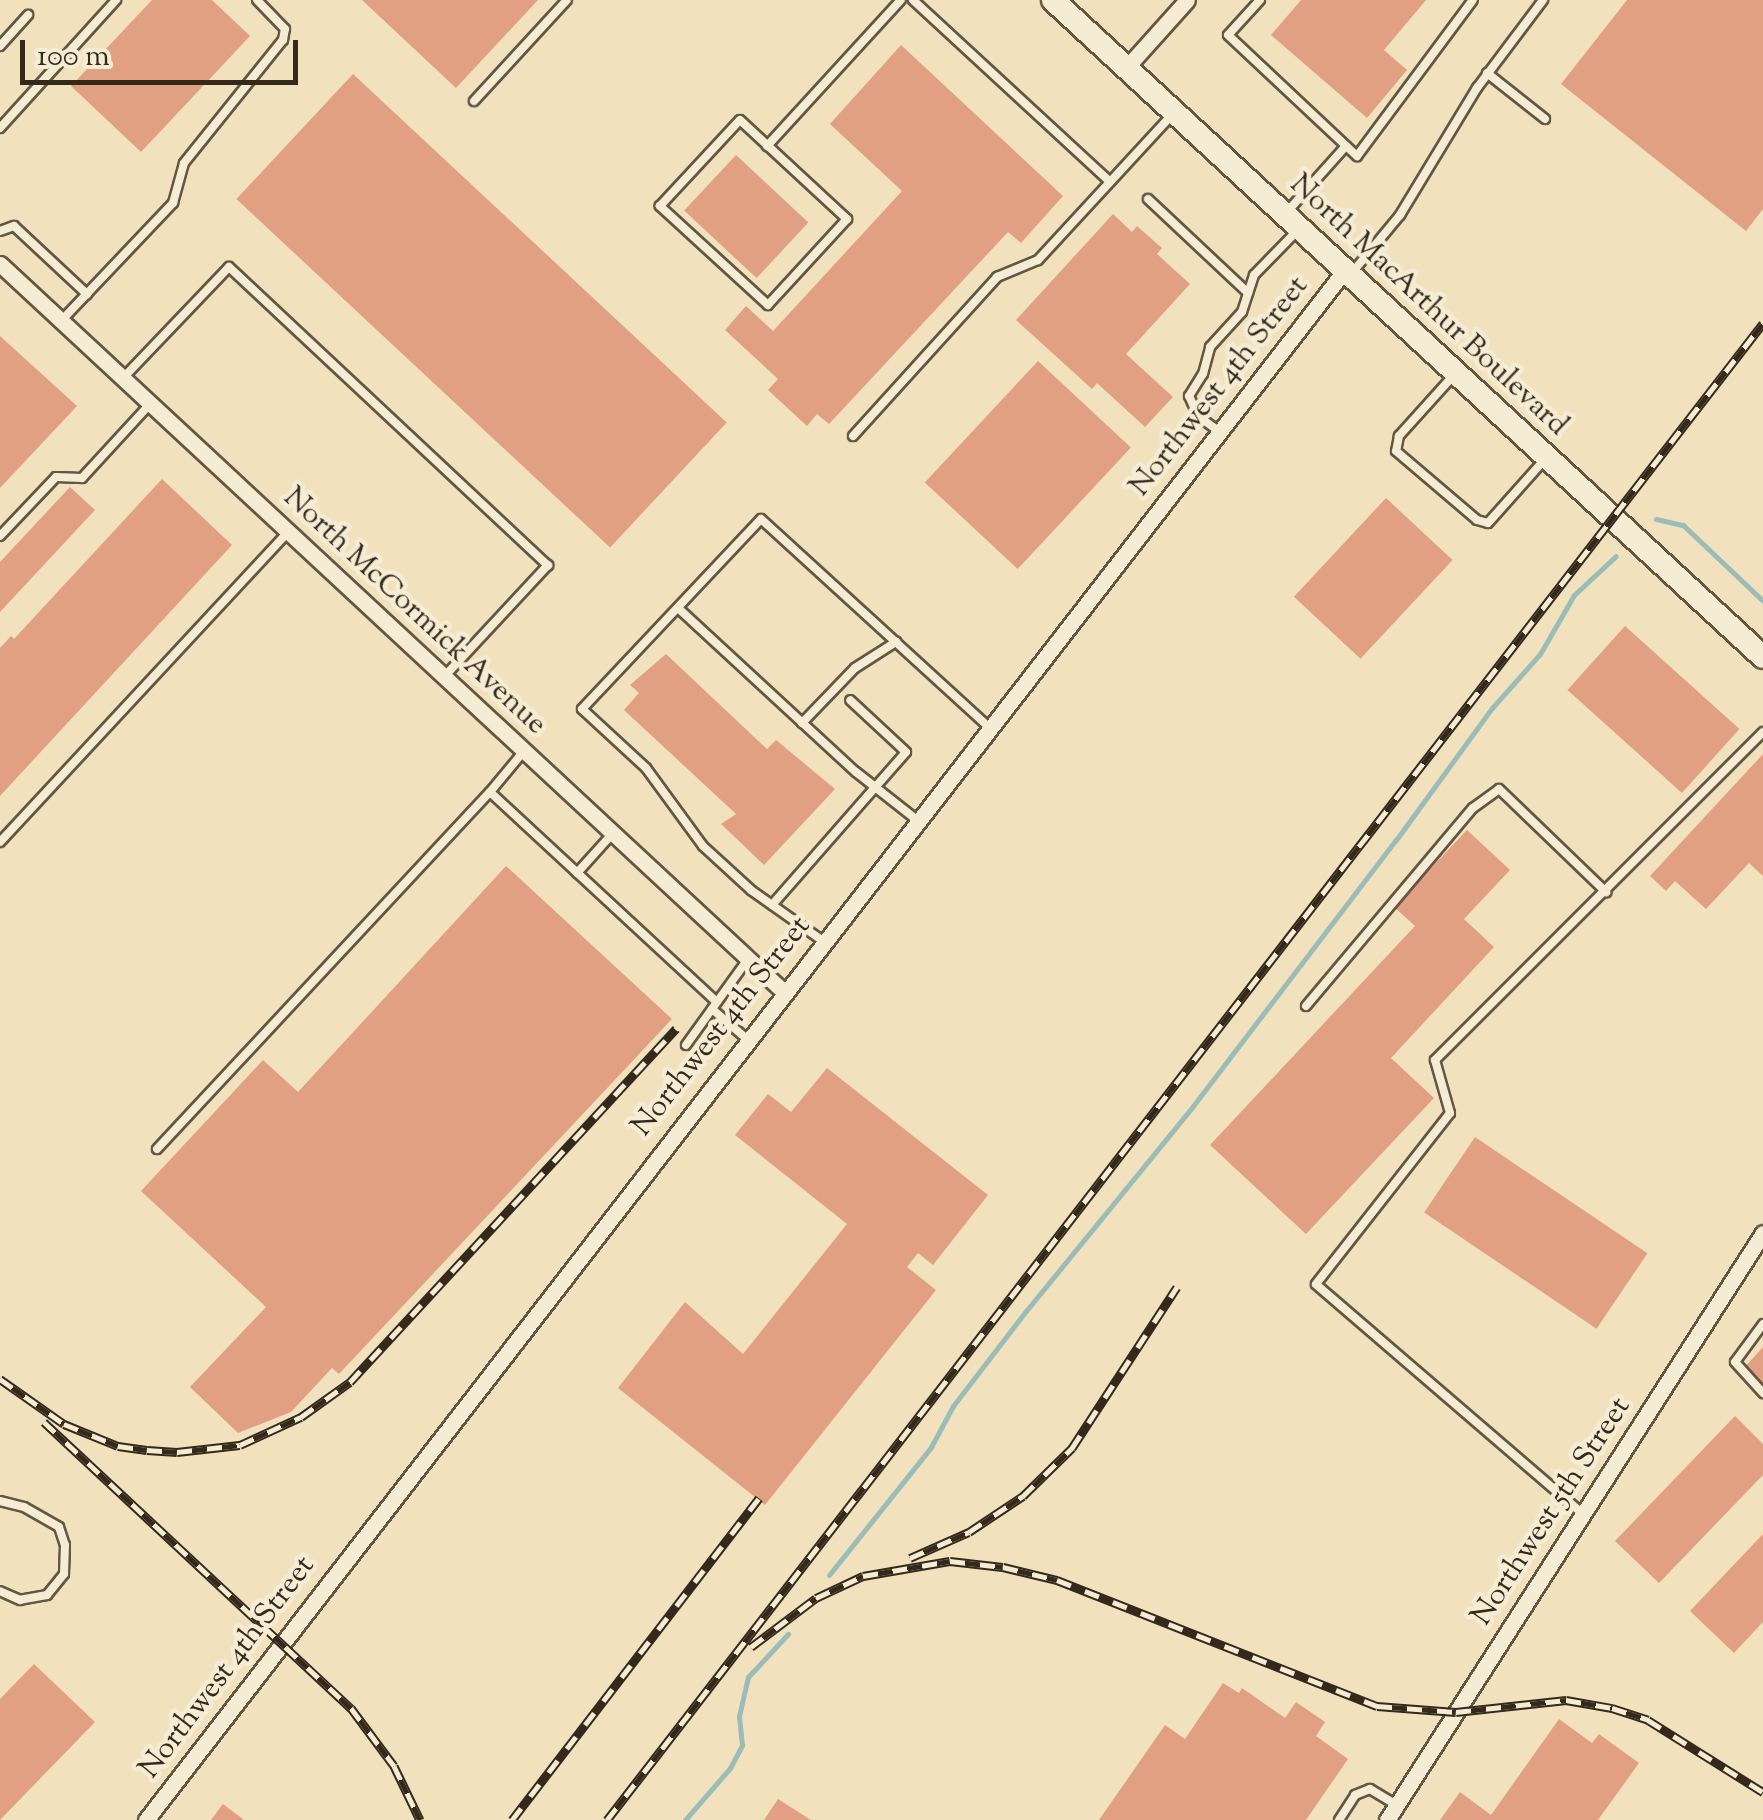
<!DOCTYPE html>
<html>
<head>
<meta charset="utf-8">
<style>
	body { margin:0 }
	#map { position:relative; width:1763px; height:1820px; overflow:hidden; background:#f1e2bd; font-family:"Sorts Mill Goudy",serif }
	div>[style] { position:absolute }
	.stream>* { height:5px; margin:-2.5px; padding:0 2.5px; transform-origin:2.5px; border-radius:2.5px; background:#9cbcb8 }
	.building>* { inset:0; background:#e2a083; transform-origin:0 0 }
	.roads { filter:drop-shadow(2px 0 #635744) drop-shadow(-2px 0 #635744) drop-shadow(0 2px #635744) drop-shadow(0 -2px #635744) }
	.service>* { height:8px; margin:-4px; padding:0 4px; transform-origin:4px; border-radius:4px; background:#f6ecd4 }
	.minor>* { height:15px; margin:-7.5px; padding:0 7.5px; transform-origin:7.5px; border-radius:7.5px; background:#f6ecd4 }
	.secondary>* { height:22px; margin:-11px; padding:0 11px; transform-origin:11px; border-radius:11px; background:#f6ecd4 }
	.rail>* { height:9px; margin-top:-4.5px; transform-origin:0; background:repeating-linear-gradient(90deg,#f6ecd4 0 15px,#34291b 0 30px); box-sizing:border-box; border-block:2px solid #34291b }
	span { translate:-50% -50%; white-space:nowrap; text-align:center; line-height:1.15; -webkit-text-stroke:9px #f6ecd4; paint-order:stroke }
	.street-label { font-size:30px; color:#34291b }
	.scale { position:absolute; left:20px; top:40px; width:278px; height:45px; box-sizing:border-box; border:5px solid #34291b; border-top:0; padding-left:12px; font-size:30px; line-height:35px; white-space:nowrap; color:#34291b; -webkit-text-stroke:8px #f6ecd4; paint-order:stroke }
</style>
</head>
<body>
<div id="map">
	<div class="stream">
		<i style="left:1656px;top:519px;width:28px;rotate:13deg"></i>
		<i style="left:1683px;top:525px;width:110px;rotate:43.5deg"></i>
		<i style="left:829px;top:1575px;width:164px;rotate:-51.4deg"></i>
		<i style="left:931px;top:1447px;width:47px;rotate:-61.8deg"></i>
		<i style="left:953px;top:1406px;width:120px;rotate:-52.5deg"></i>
		<i style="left:1026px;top:1311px;width:264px;rotate:-50.8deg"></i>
		<i style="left:1193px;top:1106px;width:335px;rotate:-52.7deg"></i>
		<i style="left:1396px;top:840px;width:163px;rotate:-54deg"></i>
		<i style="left:1492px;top:708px;width:72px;rotate:-48.4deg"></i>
		<i style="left:1540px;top:654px;width:68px;rotate:-60deg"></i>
		<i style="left:1574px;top:595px;width:57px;rotate:-42.9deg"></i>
		<i style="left:685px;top:1820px;width:69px;rotate:-49.1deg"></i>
		<i style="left:730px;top:1768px;width:26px;rotate:-62deg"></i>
		<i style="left:742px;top:1745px;width:29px;rotate:-96deg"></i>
		<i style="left:739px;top:1716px;width:40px;rotate:-77deg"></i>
		<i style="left:748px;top:1677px;width:59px;rotate:-47.1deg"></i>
	</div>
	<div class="building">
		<i style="clip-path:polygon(152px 0,212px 0,250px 36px,141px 152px,71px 86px)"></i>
		<i style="clip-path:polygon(362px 0,538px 0,456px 88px)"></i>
		<i style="clip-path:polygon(1301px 0,1426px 0,1384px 50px,1407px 70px,1367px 118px,1271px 35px)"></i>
		<i style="clip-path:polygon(1627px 0,1763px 0,1763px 209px,1746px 231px,1561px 84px)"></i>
		<i style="clip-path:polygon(901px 45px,1063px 196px,1021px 243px,1008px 232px,829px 424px,817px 414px,807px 426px,768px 390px,778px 379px,725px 330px,746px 306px,773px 331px,902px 191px,830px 124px)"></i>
		<i style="left:353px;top:74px;width:511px;height:171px;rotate:43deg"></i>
		<i style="left:736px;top:155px;width:99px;height:76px;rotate:43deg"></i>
		<i style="clip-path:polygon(1113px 214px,1132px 232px,1137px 226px,1162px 248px,1157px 254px,1190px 284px,1126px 354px,1173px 397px,1145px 427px,1097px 383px,1092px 389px,1016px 320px)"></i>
		<i style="clip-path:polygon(0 336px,77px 406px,0 488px)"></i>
		<i style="left:1038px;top:361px;width:127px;height:166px;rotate:43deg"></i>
		<i style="clip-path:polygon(162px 479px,232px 545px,0 796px,0 648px,11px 636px,14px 639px)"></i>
		<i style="clip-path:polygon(70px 487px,95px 510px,0 612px,0 562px)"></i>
		<i style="left:1386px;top:498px;width:91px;height:135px;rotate:43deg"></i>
		<i style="left:1625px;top:626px;width:154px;height:86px;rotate:42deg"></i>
		<i style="clip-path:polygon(666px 654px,767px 749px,776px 740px,835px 789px,764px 865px,721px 824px,736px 814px,624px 710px,639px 693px,630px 685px)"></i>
		<i style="clip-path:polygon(1763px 754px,1763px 876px,1749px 863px,1706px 909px,1675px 881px,1666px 891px,1650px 876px)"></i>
		<i style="clip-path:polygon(1467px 830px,1510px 870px,1464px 919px,1494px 947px,1391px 1058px,1434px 1098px,1306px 1234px,1210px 1145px,1415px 926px,1394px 907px)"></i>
		<i style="clip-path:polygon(506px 866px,672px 1019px,339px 1374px,332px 1368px,291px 1412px,238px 1433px,190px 1387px,266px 1307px,141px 1191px,263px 1060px,298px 1092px)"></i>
		<i style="clip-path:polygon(827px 1068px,988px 1195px,933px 1265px,918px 1253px,907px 1267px,936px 1290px,765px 1505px,618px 1388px,685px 1302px,743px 1354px,847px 1224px,735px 1135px,768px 1094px,791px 1112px)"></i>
		<i style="left:1475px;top:1137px;width:208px;height:91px;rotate:34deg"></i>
		<i style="clip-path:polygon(1763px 1347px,1763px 1389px,1742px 1370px)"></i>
		<i style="clip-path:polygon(1735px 1416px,1763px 1444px,1763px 1475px,1659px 1583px,1615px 1541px)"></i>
		<i style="clip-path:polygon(1763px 1534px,1763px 1622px,1734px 1653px,1690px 1611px)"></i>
		<i style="clip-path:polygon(34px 1664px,95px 1722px,0 1820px,0 1699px)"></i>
		<i style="clip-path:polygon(1223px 1683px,1239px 1693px,1242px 1688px,1285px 1718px,1296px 1702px,1325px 1722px,1316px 1736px,1348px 1759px,1306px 1820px,1099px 1820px,1165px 1725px,1185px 1739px)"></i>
		<i style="clip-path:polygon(1559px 1719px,1592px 1743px,1599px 1734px,1639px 1763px,1598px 1820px,1440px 1820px,1460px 1792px,1491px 1815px)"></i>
		<i style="clip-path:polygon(778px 1799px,811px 1820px,764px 1820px)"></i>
		<i style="clip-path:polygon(223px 1804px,244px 1820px,211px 1820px)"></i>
	</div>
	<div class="roads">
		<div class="service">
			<i style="left:913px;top:0;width:268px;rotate:42.7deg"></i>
			<i style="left:1260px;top:0;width:47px;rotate:132.4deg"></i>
			<i style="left:1228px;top:35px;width:177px;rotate:43.2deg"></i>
			<i style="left:1357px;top:156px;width:194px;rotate:-53.4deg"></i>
			<i style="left:0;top:46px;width:42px;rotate:-47.9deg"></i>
			<i style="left:1487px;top:73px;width:74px;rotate:38.4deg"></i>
			<i style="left:474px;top:101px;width:137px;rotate:-47.4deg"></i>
			<i style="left:740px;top:120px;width:146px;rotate:42.8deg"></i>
			<i style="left:847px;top:219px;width:117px;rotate:132.6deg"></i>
			<i style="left:768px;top:305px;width:147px;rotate:-137.5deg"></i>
			<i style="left:660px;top:206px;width:117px;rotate:-47.1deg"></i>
			<i style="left:0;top:128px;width:173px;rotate:-47.8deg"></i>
			<i style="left:767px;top:146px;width:198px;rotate:-47.5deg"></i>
			<i style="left:1148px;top:199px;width:137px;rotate:43.2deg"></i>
			<i style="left:1286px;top:213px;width:90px;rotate:-48.2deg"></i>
			<i style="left:0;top:231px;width:15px;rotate:-20deg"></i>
			<i style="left:14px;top:226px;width:100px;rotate:43deg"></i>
			<i style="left:1351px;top:274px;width:77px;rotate:-50.3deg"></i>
			<i style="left:1400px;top:215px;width:149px;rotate:-58.8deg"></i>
			<i style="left:1477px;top:88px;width:110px;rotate:-53.1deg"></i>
			<i style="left:61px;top:321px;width:163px;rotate:-46.5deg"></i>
			<i style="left:173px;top:203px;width:41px;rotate:-74.6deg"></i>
			<i style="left:184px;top:163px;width:158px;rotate:-51.2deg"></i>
			<i style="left:283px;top:40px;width:11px;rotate:-80deg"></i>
			<i style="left:285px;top:29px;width:40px;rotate:-134deg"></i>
			<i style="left:1453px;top:376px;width:81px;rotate:132deg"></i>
			<i style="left:1399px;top:436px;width:15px;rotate:101deg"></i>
			<i style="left:1396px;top:451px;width:106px;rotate:40.4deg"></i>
			<i style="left:1477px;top:520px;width:11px;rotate:15deg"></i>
			<i style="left:1488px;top:523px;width:87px;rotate:-48.3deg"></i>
			<i style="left:124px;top:377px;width:152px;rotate:-46.3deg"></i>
			<i style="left:229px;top:267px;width:437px;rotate:43.1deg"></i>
			<i style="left:548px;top:565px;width:153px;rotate:132.9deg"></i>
			<i style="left:1220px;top:432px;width:27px;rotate:-144deg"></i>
			<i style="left:1198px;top:416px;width:22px;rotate:-114deg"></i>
			<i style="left:1189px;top:396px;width:26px;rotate:-58deg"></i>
			<i style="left:1203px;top:374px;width:28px;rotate:-75deg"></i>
			<i style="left:1210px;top:347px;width:47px;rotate:-47.6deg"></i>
			<i style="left:1242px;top:312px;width:39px;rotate:-72deg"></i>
			<i style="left:1254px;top:275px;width:62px;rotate:-45.7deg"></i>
			<i style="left:853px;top:436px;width:215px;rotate:-47.8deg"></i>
			<i style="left:997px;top:277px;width:44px;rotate:-22.5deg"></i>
			<i style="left:1038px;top:260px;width:196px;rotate:-47.3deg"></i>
			<i style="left:0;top:536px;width:81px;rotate:-46.5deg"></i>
			<i style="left:56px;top:477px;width:26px;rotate:2deg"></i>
			<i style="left:82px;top:478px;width:100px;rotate:-47.4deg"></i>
			<i style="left:678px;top:608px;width:242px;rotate:42.7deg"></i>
			<i style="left:856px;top:772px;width:78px;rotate:38.2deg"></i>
			<i style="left:802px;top:723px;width:76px;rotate:-46.1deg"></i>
			<i style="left:855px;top:668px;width:49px;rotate:-32.4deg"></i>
			<i style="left:524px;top:751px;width:53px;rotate:129.7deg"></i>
			<i style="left:490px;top:792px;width:309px;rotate:42.8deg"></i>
			<i style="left:0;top:842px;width:423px;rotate:-47.1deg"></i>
			<i style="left:577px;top:873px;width:54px;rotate:-48deg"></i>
			<i style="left:772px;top:905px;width:203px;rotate:-48.8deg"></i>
			<i style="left:906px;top:752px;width:76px;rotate:-137.1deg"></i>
			<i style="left:823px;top:941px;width:88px;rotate:-144.7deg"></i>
			<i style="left:751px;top:890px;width:65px;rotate:-137.5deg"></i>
			<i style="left:703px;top:846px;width:97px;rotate:-126.2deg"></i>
			<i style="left:646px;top:768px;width:87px;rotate:-137.3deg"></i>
			<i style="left:582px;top:709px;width:261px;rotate:-46.7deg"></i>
			<i style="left:761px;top:519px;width:309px;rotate:42.4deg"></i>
			<i style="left:1306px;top:1006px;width:259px;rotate:-49.9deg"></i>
			<i style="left:1473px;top:808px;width:32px;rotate:-36deg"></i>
			<i style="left:1499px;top:789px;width:149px;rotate:43.9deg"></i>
			<i style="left:712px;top:1009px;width:46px;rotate:40.6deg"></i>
			<i style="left:686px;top:1045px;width:106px;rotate:-54.2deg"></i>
			<i style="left:157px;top:1149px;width:488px;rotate:-47deg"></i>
			<i style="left:1763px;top:1324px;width:47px;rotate:126.4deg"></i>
			<i style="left:1735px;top:1362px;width:42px;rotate:47.9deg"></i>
			<i style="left:0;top:1501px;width:25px;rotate:14deg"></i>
			<i style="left:24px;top:1507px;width:40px;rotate:29.7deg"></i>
			<i style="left:59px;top:1527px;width:19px;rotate:72deg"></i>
			<i style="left:65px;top:1545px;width:29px;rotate:92deg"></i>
			<i style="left:64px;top:1574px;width:27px;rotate:129deg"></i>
			<i style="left:47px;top:1595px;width:27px;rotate:170deg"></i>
			<i style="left:20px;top:1600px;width:22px;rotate:-156deg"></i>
			<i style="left:1583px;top:1514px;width:352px;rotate:-139.3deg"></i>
			<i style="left:1316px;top:1284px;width:217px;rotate:-51.9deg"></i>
			<i style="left:1450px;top:1113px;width:55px;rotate:-105.8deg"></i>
			<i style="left:1435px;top:1060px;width:464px;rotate:-45deg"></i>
			<i style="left:1339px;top:1820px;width:30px;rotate:-57deg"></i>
			<i style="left:1355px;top:1795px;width:16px;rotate:-22deg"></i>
			<i style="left:1370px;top:1789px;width:31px;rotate:31deg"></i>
		</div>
		<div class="minor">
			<i style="left:1126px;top:68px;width:91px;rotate:-48.1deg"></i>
			<i style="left:0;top:264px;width:1070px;rotate:42.88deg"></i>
			<i style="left:146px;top:1820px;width:1960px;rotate:-52.28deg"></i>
			<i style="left:1387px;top:1820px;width:697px;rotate:-57.36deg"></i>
		</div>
		<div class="secondary">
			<i style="left:1053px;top:0;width:967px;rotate:42.78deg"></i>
		</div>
	</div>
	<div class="rail">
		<i style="left:0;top:1379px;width:78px;rotate:35.1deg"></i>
		<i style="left:64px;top:1424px;width:58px;rotate:22.2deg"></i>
		<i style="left:118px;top:1446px;width:29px;rotate:8deg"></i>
		<i style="left:147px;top:1450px;width:30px;rotate:4deg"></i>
		<i style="left:177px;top:1452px;width:63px;rotate:-6.3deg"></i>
		<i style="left:240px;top:1445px;width:67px;rotate:-24.7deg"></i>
		<i style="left:301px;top:1417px;width:60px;rotate:-35.5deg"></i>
		<i style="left:350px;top:1382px;width:481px;rotate:-47.3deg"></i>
		<i style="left:44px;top:1422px;width:420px;rotate:43deg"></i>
		<i style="left:351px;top:1708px;width:72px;rotate:53.4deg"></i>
		<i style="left:394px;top:1766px;width:60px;rotate:64.3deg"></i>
		<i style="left:910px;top:1558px;width:64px;rotate:-23.8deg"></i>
		<i style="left:969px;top:1532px;width:65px;rotate:-33.7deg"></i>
		<i style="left:1023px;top:1496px;width:69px;rotate:-44.4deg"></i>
		<i style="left:1072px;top:1448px;width:192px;rotate:-56.9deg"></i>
		<i style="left:751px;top:1647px;width:81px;rotate:-37deg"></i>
		<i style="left:816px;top:1598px;width:52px;rotate:-25.1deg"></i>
		<i style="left:863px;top:1576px;width:88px;rotate:-9.8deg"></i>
		<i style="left:950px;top:1561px;width:53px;rotate:6.5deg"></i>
		<i style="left:1003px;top:1567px;width:56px;rotate:13.5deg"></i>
		<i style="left:1057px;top:1580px;width:344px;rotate:21.5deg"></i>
		<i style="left:1377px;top:1706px;width:79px;rotate:4.3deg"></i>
		<i style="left:1456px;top:1712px;width:111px;rotate:-6.2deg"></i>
		<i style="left:1566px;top:1700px;width:47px;rotate:9.9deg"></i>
		<i style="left:1612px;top:1708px;width:38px;rotate:18deg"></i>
		<i style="left:1648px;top:1720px;width:136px;rotate:32.1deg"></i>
		<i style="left:512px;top:1820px;width:406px;rotate:-52.5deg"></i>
		<i style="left:607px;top:1820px;width:1891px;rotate:-52.32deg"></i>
	</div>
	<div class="street-label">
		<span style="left:1428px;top:306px;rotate:43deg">North MacArthur Boulevard</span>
		<span style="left:1220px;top:387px;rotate:-52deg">Northwest 4th Street</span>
		<span style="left:414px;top:612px;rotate:43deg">North McCormick Avenue</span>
		<span style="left:722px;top:1027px;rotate:-52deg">Northwest 4th Street</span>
		<span style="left:1552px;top:1512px;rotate:-57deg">Northwest 5th Street</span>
		<span style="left:228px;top:1668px;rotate:-53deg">Northwest 4th Street</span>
	</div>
	<div class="scale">100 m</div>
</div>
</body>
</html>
